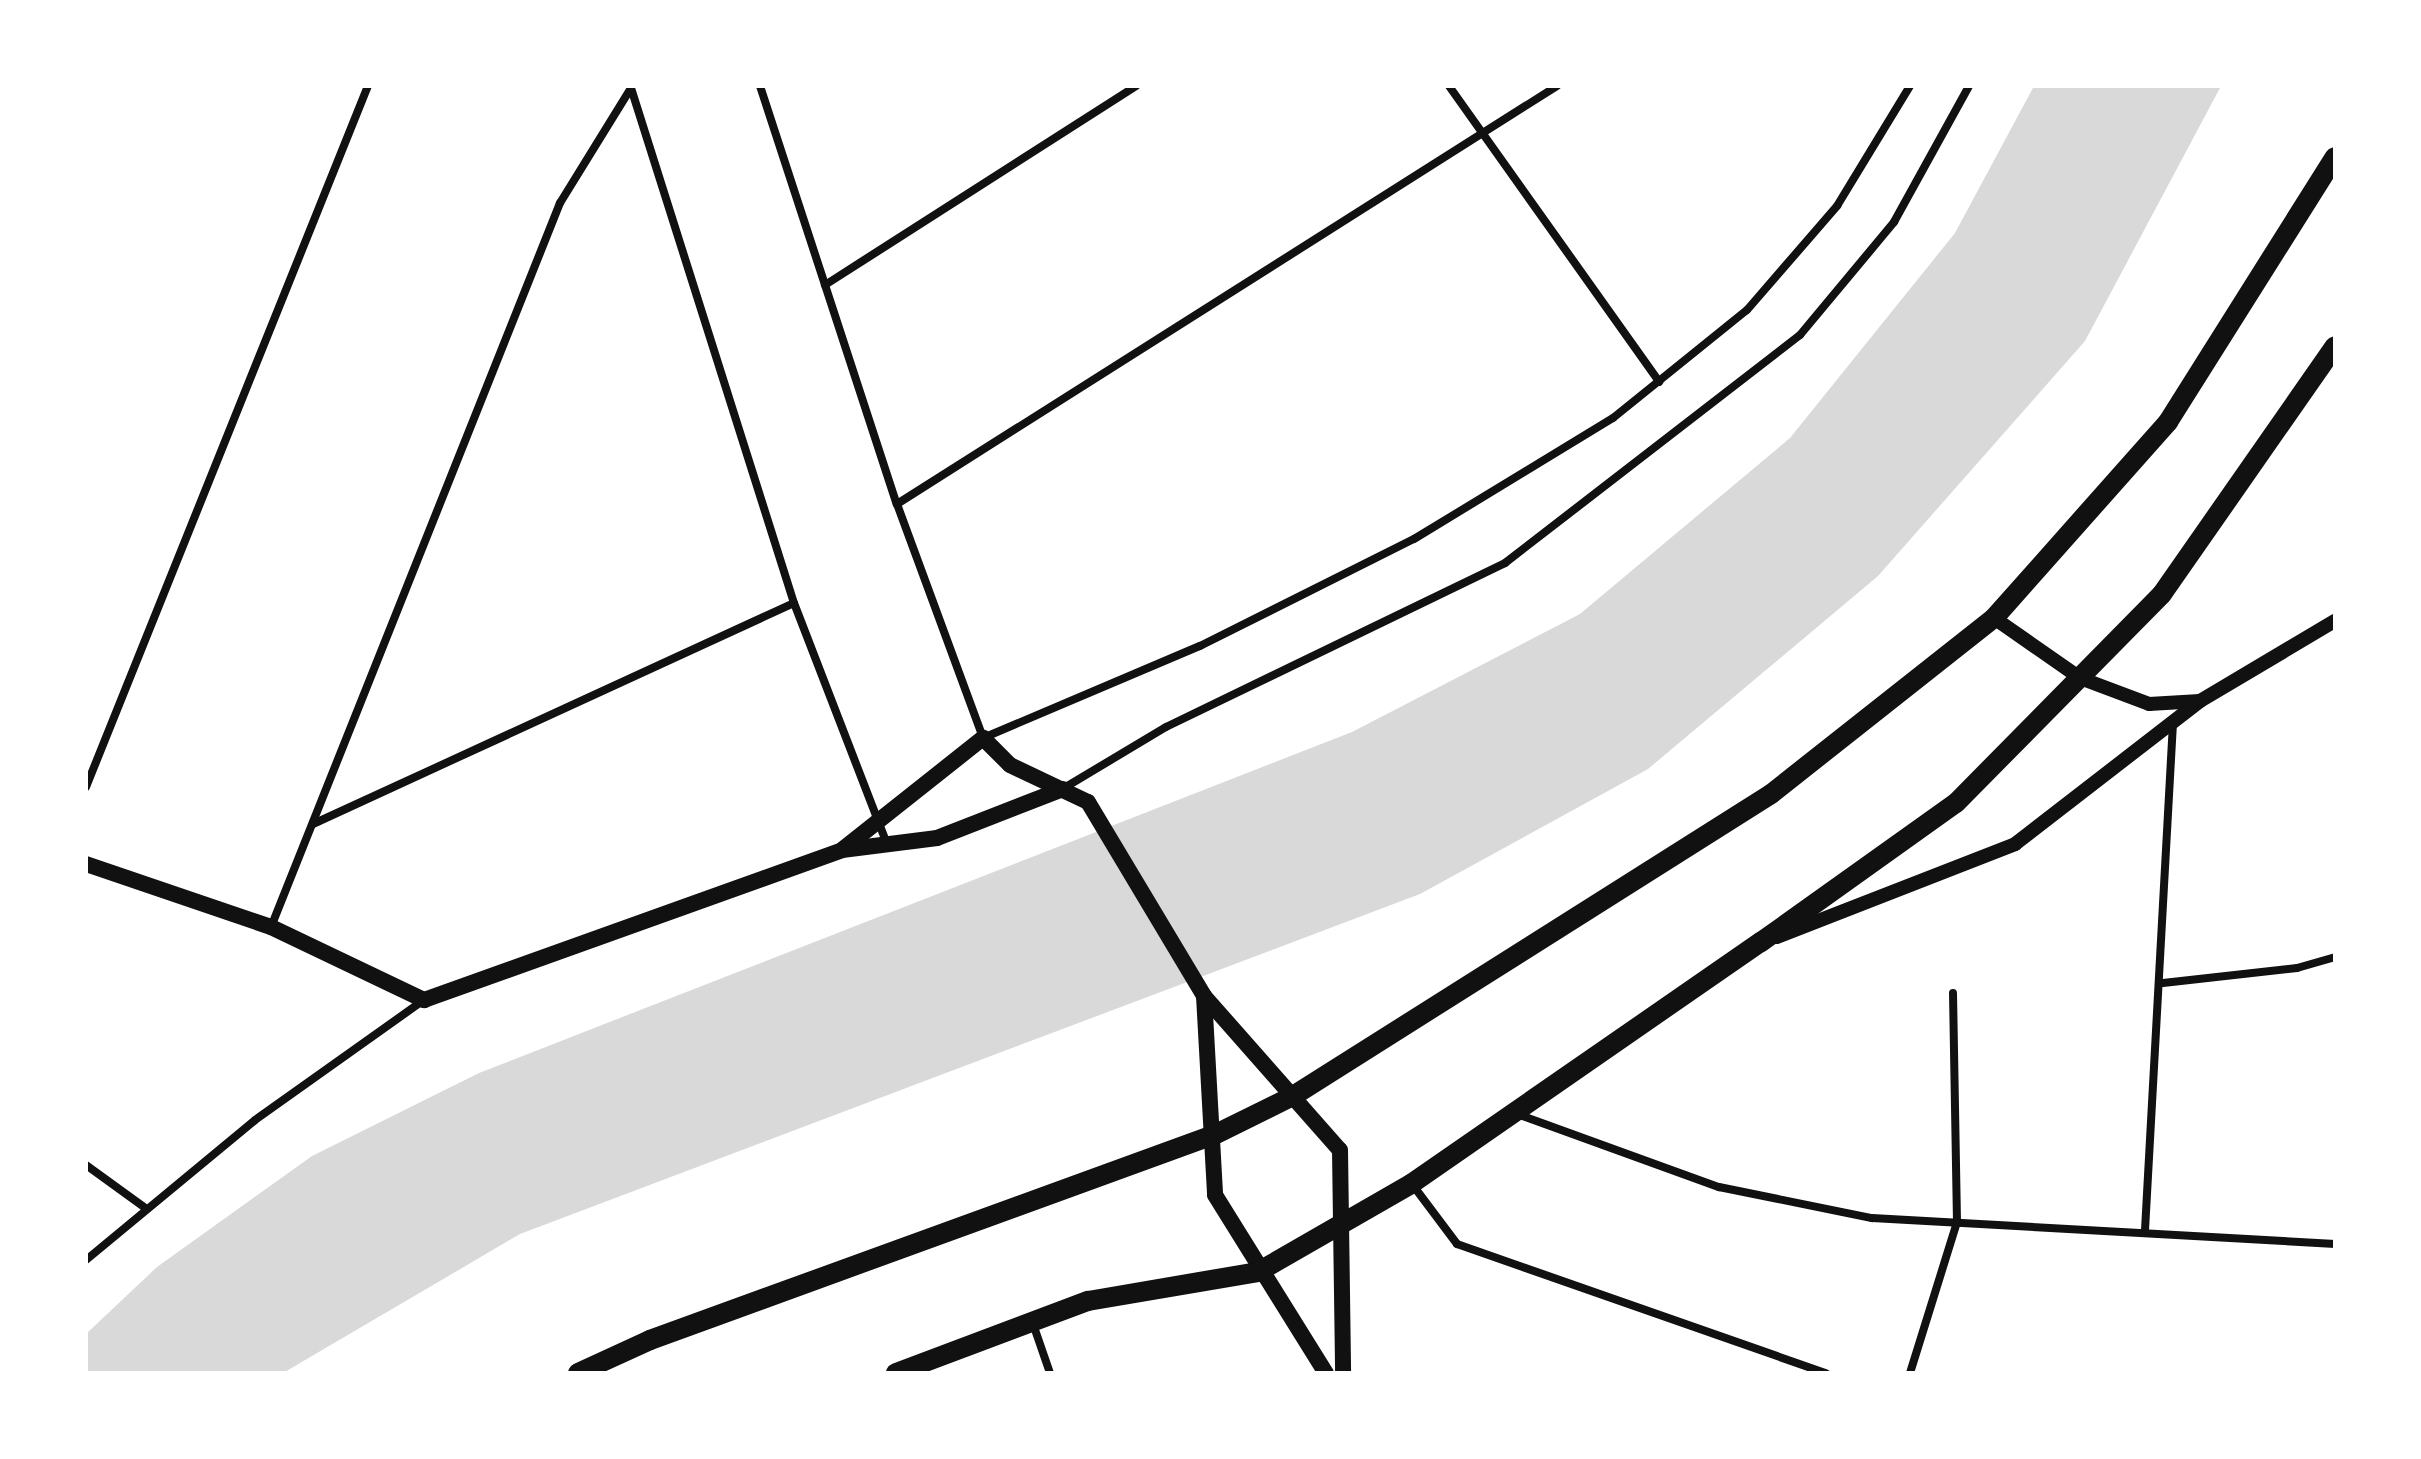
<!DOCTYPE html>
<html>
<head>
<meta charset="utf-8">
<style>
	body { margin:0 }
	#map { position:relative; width:2421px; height:1459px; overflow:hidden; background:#fff; font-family:"Public Sans",sans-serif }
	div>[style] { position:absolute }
	.water>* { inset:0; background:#d9d9d9 }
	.minor>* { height:8px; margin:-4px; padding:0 4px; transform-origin:4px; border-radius:4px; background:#111 }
	.tertiary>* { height:14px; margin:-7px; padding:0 7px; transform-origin:7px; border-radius:7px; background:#111 }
	.secondary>* { height:16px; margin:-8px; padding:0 8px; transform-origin:8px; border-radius:8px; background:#111 }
	.primary>* { height:20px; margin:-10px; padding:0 10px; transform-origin:10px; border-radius:10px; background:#111 }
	span { translate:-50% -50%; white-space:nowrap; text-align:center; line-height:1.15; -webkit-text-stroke:8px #fff; paint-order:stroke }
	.frame { position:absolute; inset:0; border:88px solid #fff; pointer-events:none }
</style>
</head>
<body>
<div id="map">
	<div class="water">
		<i style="clip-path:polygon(2034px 86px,2221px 86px,2085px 341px,1878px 576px,1648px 769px,1420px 894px,520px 1234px,283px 1373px,86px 1373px,86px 1334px,157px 1267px,312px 1156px,479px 1073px,1352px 732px,1580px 614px,1790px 438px,1955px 233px)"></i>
	</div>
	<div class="minor">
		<i style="left:760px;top:86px;width:440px;rotate:71.9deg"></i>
		<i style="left:897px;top:504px;width:249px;rotate:69.8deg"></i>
		<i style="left:983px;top:738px;width:236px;rotate:-23deg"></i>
		<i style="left:1200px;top:646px;width:239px;rotate:-26.6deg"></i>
		<i style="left:1414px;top:539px;width:233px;rotate:-31.3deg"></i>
		<i style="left:1613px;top:418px;width:172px;rotate:-38.9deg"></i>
		<i style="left:1747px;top:310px;width:138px;rotate:-49.1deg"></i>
		<i style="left:1837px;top:206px;width:140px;rotate:-58.7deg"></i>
		<i style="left:1449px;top:86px;width:363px;rotate:54.6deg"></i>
		<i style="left:631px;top:88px;width:540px;rotate:72.44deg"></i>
		<i style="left:794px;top:603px;width:258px;rotate:68.9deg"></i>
		<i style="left:825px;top:285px;width:369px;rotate:-32.6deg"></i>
		<i style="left:897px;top:504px;width:781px;rotate:-32.35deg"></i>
		<i style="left:86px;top:787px;width:756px;rotate:-68.09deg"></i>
		<i style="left:1064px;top:788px;width:119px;rotate:-30.9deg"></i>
		<i style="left:1166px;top:727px;width:377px;rotate:-25.8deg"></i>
		<i style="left:1505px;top:563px;width:373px;rotate:-37.7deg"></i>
		<i style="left:1800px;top:335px;width:147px;rotate:-50.2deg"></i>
		<i style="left:1894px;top:222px;width:155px;rotate:-61.1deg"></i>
		<i style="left:313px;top:824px;width:529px;rotate:-24.68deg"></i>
		<i style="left:271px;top:927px;width:780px;rotate:-68.24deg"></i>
		<i style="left:560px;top:203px;width:135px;rotate:-58.3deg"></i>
		<i style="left:2163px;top:983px;width:135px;rotate:-6.4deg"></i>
		<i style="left:2297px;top:968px;width:40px;rotate:-16deg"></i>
		<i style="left:1517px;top:1114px;width:215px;rotate:19.9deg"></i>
		<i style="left:1719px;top:1187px;width:156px;rotate:11.5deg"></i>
		<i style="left:1872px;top:1218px;width:464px;rotate:3.2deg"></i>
		<i style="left:86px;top:1165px;width:72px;rotate:35.9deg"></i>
		<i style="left:1412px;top:1184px;width:75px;rotate:53.1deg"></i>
		<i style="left:1457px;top:1244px;width:391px;rotate:19.3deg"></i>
		<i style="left:2145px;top:1230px;width:508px;rotate:-86.84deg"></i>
		<i style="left:86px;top:1260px;width:219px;rotate:-39.6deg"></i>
		<i style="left:255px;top:1120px;width:207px;rotate:-35.4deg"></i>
		<i style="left:1032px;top:1321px;width:55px;rotate:70.9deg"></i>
		<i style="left:1910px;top:1373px;width:158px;rotate:-72.7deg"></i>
		<i style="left:1957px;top:1222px;width:229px;rotate:-91deg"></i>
	</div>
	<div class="tertiary">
		<i style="left:1994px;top:618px;width:105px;rotate:34.9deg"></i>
		<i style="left:2080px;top:678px;width:74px;rotate:20.6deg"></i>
		<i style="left:2149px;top:704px;width:51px;rotate:-3.4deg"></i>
		<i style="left:1777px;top:937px;width:256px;rotate:-21.3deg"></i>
		<i style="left:2015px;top:844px;width:234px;rotate:-37.7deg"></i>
		<i style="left:2200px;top:701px;width:157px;rotate:-30.7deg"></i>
	</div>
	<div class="secondary">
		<i style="left:843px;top:849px;width:179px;rotate:-38.4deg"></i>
		<i style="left:983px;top:738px;width:38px;rotate:45deg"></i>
		<i style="left:1010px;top:765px;width:86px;rotate:25.4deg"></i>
		<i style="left:1088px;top:802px;width:226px;rotate:59.1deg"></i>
		<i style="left:1204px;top:996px;width:205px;rotate:48.6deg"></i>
		<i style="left:1340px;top:1150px;width:223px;rotate:89.2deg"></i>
		<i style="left:86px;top:864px;width:195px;rotate:18.8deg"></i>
		<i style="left:271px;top:927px;width:170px;rotate:25.5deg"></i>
		<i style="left:424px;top:1000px;width:444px;rotate:-19.7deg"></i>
		<i style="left:842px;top:850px;width:96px;rotate:-7.2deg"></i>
		<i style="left:937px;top:838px;width:135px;rotate:-21.3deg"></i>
		<i style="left:1204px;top:996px;width:199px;rotate:86.8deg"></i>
		<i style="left:1215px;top:1195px;width:210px;rotate:58.1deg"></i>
	</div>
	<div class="primary">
		<i style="left:578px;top:1373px;width:79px;rotate:-24.6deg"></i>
		<i style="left:650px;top:1340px;width:602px;rotate:-20deg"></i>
		<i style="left:1216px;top:1134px;width:86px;rotate:-26.3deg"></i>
		<i style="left:1293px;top:1096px;width:565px;rotate:-32.28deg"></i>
		<i style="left:1771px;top:794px;width:284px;rotate:-38.3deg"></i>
		<i style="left:1994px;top:618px;width:262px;rotate:-48.4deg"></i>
		<i style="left:2168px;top:422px;width:313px;rotate:-57.8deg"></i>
		<i style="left:896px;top:1373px;width:205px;rotate:-20.6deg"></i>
		<i style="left:1088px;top:1301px;width:172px;rotate:-9.7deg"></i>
		<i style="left:1258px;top:1272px;width:177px;rotate:-29.9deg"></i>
		<i style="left:1411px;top:1184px;width:426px;rotate:-34.7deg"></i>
		<i style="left:1761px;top:942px;width:239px;rotate:-35.5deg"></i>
		<i style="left:1956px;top:803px;width:293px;rotate:-45.4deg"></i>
		<i style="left:2162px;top:594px;width:302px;rotate:-55.1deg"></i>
	</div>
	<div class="frame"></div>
</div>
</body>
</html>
